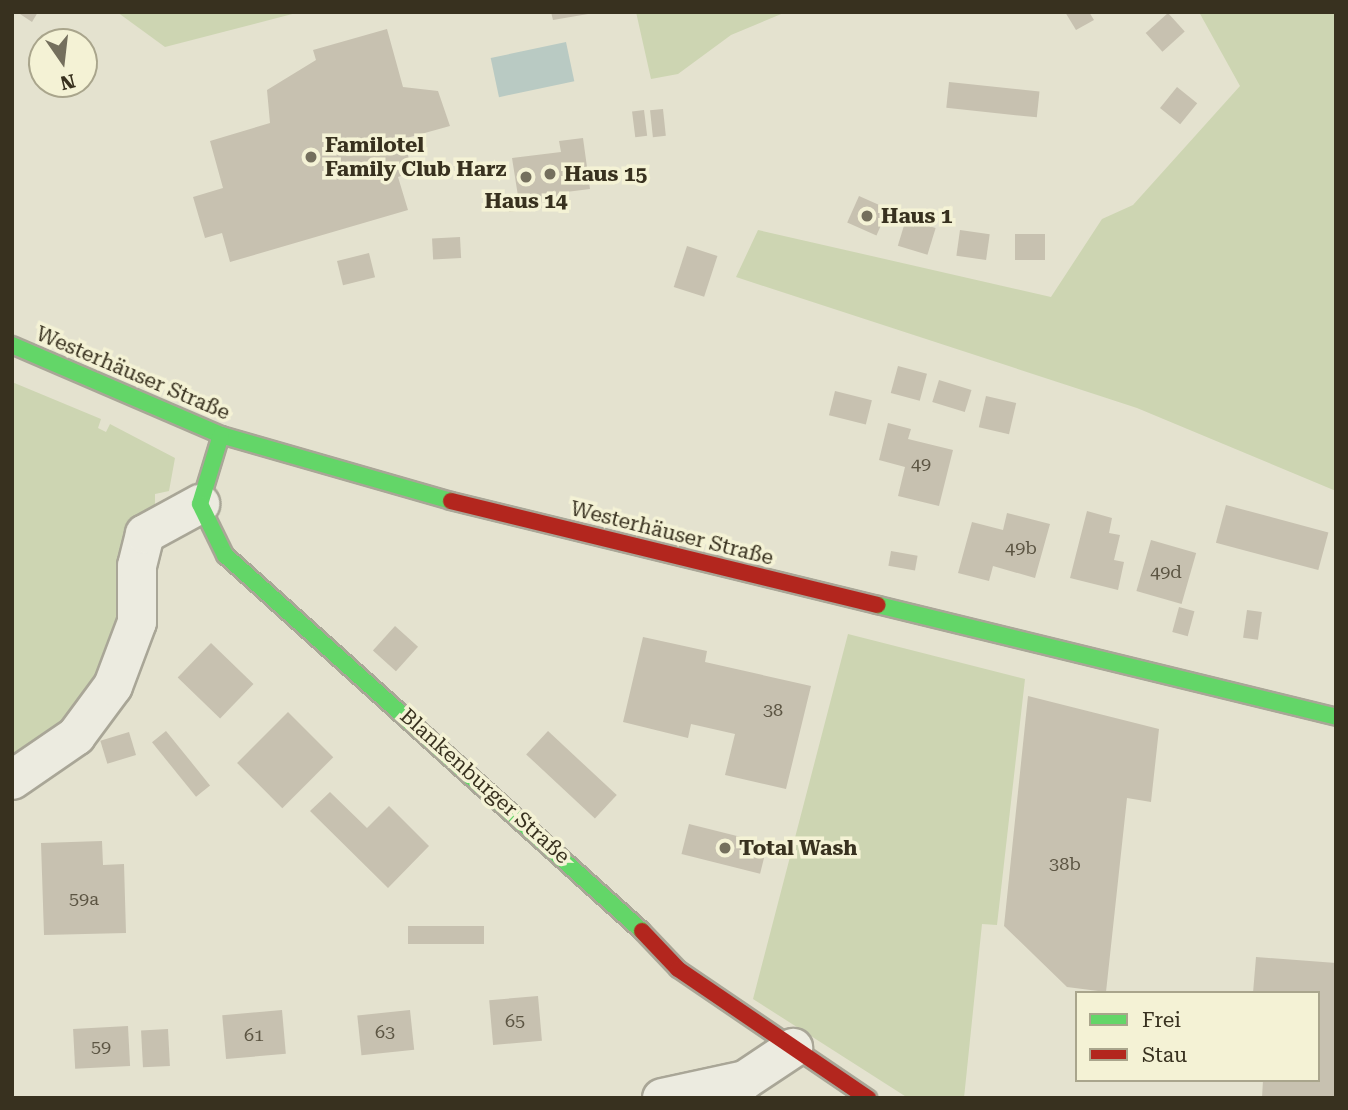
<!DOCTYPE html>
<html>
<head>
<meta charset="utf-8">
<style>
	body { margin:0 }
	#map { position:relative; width:1348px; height:1110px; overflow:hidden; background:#e4e2cf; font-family:"Roboto Serif",serif }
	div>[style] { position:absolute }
	.green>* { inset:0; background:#cdd5b2 }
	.water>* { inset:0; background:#b9cac3; transform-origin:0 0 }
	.building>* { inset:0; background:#c7c1b0; transform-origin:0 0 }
	.roads { filter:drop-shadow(2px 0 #a9a697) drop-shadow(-2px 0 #a9a697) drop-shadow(0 2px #a9a697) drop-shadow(0 -2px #a9a697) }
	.street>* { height:38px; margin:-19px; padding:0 19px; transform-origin:19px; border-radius:19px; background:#ecebe0 }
	.fast>* { height:16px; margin:-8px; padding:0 8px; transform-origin:8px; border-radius:8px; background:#63d668 }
	.jam>* { height:16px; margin:-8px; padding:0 8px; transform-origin:8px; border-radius:8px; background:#b3261e }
	.dots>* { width:19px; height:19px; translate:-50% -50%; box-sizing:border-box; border:4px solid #f4f2d5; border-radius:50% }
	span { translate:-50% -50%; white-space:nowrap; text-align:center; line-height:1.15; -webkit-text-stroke:7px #f4f2d5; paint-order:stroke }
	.number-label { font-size:18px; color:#5c5543 }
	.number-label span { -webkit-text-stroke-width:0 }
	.poi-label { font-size:21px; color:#38311f; font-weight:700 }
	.left { translate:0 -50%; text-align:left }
	.street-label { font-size:21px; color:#38311f }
	.frame { position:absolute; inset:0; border:14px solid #38311f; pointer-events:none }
	.legend { position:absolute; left:1075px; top:991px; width:245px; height:91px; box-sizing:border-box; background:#f4f2d5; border:2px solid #a9a58c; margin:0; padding:9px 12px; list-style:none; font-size:21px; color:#38311f }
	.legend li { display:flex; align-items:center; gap:14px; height:35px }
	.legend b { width:35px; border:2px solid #a9a58c }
	.north { position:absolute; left:28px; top:28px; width:70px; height:70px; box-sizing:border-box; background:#f4f2d5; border:2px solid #a9a58c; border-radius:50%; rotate:166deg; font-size:19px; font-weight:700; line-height:28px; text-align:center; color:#38311f }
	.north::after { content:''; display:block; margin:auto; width:24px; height:32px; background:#746f5d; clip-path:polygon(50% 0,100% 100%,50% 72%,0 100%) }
</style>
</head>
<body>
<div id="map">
	<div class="green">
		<i style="clip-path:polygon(117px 12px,300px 12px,165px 47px)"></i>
		<i style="clip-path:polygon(636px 12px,786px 12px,731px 35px,678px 74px,651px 79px)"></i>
		<i style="clip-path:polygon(1199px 12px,1336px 12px,1336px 491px,1137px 408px,736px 277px,758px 230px,1051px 297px,1102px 219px,1133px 205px,1240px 86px)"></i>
		<i style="clip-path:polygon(12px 382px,101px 419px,98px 428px,106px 432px,110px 424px,175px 458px,169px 491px,155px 494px,155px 506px,136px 520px,124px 621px,102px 679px,70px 725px,12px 764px)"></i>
		<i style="clip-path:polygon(848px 634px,1025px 679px,997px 925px,982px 924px,964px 1098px,908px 1098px,753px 999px)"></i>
	</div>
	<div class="water">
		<i style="left:566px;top:42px;width:40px;height:77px;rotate:78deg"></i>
	</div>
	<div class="building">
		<i style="clip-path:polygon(17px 12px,38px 12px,32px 22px)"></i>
		<i style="clip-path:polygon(551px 12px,588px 12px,588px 14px,553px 20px)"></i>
		<i style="clip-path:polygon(1065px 12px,1089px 12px,1094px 20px,1076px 30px)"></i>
		<i style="left:1168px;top:13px;width:25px;height:30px;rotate:48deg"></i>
		<i style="clip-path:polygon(387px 29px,403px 87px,438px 91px,450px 126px,403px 139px,413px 172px,398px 177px,408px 210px,230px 262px,222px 233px,205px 238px,193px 197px,223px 188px,210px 141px,270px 123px,267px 90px,316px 60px,313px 50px)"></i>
		<i style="left:949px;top:82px;width:91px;height:26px;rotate:6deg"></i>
		<i style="left:1177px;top:87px;width:26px;height:27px;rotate:39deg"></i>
		<i style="left:663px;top:109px;width:27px;height:13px;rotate:84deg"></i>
		<i style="left:644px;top:110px;width:26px;height:12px;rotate:83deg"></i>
		<i style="clip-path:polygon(583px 138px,590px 189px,566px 192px,568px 204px,509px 212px,507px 198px,518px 196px,512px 158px,561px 152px,559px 141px)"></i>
		<i style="left:859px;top:196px;width:32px;height:29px;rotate:24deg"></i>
		<i style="left:906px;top:219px;width:31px;height:28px;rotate:17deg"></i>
		<i style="left:960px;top:230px;width:30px;height:26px;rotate:8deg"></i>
		<i style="left:1015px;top:234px;width:30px;height:26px"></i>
		<i style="left:460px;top:237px;width:21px;height:28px;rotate:87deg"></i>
		<i style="left:687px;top:246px;width:32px;height:43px;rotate:18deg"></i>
		<i style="left:369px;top:253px;width:25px;height:33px;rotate:76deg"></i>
		<i style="left:898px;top:366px;width:30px;height:28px;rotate:15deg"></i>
		<i style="left:939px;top:380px;width:34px;height:23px;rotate:17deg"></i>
		<i style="left:835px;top:391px;width:38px;height:25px;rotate:14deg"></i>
		<i style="left:986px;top:396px;width:31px;height:32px;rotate:13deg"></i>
		<i style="clip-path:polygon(888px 423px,911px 429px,908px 439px,953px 450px,939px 506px,898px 496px,905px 467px,879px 460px)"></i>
		<i style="left:1226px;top:505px;width:106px;height:39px;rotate:15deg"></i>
		<i style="clip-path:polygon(1087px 511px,1112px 518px,1109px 533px,1120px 535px,1114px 560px,1124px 562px,1118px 590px,1070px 578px)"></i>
		<i style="clip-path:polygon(1007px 513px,1050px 524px,1035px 578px,993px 566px,989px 581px,958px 573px,972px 522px,1003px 530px)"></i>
		<i style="left:1151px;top:540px;width:47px;height:53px;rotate:16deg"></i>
		<i style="left:891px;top:551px;width:27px;height:15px;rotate:10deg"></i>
		<i style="left:1179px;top:607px;width:16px;height:26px;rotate:15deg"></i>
		<i style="left:1247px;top:610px;width:15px;height:28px;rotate:8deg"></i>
		<i style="left:395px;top:626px;width:31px;height:33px;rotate:42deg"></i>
		<i style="clip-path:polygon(643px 637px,707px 651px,705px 662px,811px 686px,786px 789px,725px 775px,735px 734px,691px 724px,688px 738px,623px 722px)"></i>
		<i style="left:211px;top:643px;width:59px;height:48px;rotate:44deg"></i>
		<i style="clip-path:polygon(1028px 696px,1159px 729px,1151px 802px,1127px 798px,1106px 992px,1067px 987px,1004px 926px)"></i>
		<i style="left:288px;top:712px;width:64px;height:72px;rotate:45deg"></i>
		<i style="left:166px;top:731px;width:70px;height:18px;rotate:51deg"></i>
		<i style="left:548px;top:731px;width:94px;height:32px;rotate:43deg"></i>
		<i style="left:129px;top:732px;width:24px;height:30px;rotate:73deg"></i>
		<i style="clip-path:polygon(330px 792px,367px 828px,389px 806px,429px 846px,388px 888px,310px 811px)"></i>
		<i style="left:689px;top:824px;width:81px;height:31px;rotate:14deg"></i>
		<i style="clip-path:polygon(102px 841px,103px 865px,124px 864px,126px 933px,44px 935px,41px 843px)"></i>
		<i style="left:484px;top:926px;width:18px;height:76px;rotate:90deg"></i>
		<i style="clip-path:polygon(1256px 957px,1336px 963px,1336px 1098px,1262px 1098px,1263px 1080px,1318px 1080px,1318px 993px,1253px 993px)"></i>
		<i style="left:538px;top:996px;width:45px;height:49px;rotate:85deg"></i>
		<i style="left:282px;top:1010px;width:44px;height:60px;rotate:85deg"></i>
		<i style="left:410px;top:1010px;width:40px;height:53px;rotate:84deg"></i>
		<i style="left:128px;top:1026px;width:40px;height:55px;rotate:87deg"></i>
		<i style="left:168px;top:1029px;width:37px;height:27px;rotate:87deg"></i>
	</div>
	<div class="roads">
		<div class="street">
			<i style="left:12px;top:780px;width:78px;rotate:-34.5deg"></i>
			<i style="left:76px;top:736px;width:62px;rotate:-53.5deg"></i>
			<i style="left:113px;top:686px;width:68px;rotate:-69.4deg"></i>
			<i style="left:137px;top:622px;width:56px;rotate:-90deg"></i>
			<i style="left:137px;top:566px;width:33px;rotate:-76deg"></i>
			<i style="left:145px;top:534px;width:63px;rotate:-28.6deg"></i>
			<i style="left:662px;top:1098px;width:85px;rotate:-12.2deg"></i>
			<i style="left:745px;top:1080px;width:58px;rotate:-33.7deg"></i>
		</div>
		<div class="fast">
			<i style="left:12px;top:345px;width:228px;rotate:23.3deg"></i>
			<i style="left:221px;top:435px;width:239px;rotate:16deg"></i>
			<i style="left:221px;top:435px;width:72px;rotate:106.9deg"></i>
			<i style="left:200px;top:504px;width:57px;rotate:63.9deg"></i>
			<i style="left:225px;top:555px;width:561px;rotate:42.04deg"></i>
			<i style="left:878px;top:605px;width:471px;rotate:13.7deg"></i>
		</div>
		<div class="jam">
			<i style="left:451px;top:501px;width:439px;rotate:13.7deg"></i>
			<i style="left:642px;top:931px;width:52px;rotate:46.5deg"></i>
			<i style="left:678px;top:969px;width:230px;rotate:34.2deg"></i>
		</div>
	</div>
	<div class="dots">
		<i style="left:311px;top:157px;background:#746f5d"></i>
		<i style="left:550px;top:174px;background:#746f5d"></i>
		<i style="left:526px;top:177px;background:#746f5d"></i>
		<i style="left:867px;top:216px;background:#746f5d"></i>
		<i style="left:725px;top:848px;background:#746f5d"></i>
	</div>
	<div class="number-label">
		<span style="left:921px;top:464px">49</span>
		<span style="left:1021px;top:548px">49b</span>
		<span style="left:1166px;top:572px">49d</span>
		<span style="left:773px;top:710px">38</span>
		<span style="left:1065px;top:864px">38b</span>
		<span style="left:84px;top:899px">59a</span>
		<span style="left:515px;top:1021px">65</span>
		<span style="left:385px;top:1032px">63</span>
		<span style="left:254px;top:1035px">61</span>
		<span style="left:101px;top:1047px">59</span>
	</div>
	<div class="poi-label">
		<span class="left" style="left:325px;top:157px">Familotel<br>Family Club Harz</span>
		<span class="left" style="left:564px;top:174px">Haus 15</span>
		<span style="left:526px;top:201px">Haus 14</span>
		<span class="left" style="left:881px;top:216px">Haus 1</span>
		<span class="left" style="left:739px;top:848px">Total Wash</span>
	</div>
	<div class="street-label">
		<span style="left:133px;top:373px;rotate:23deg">Westerhäuser Straße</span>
		<span style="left:672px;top:533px;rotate:14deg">Westerhäuser Straße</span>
		<span style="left:485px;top:786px;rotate:42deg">Blankenburger Straße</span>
	</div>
	<div class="frame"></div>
	<ul class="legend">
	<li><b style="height:9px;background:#63d668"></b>Frei</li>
	<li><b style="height:9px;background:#b3261e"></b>Stau</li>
	</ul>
	<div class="north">N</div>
</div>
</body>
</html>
